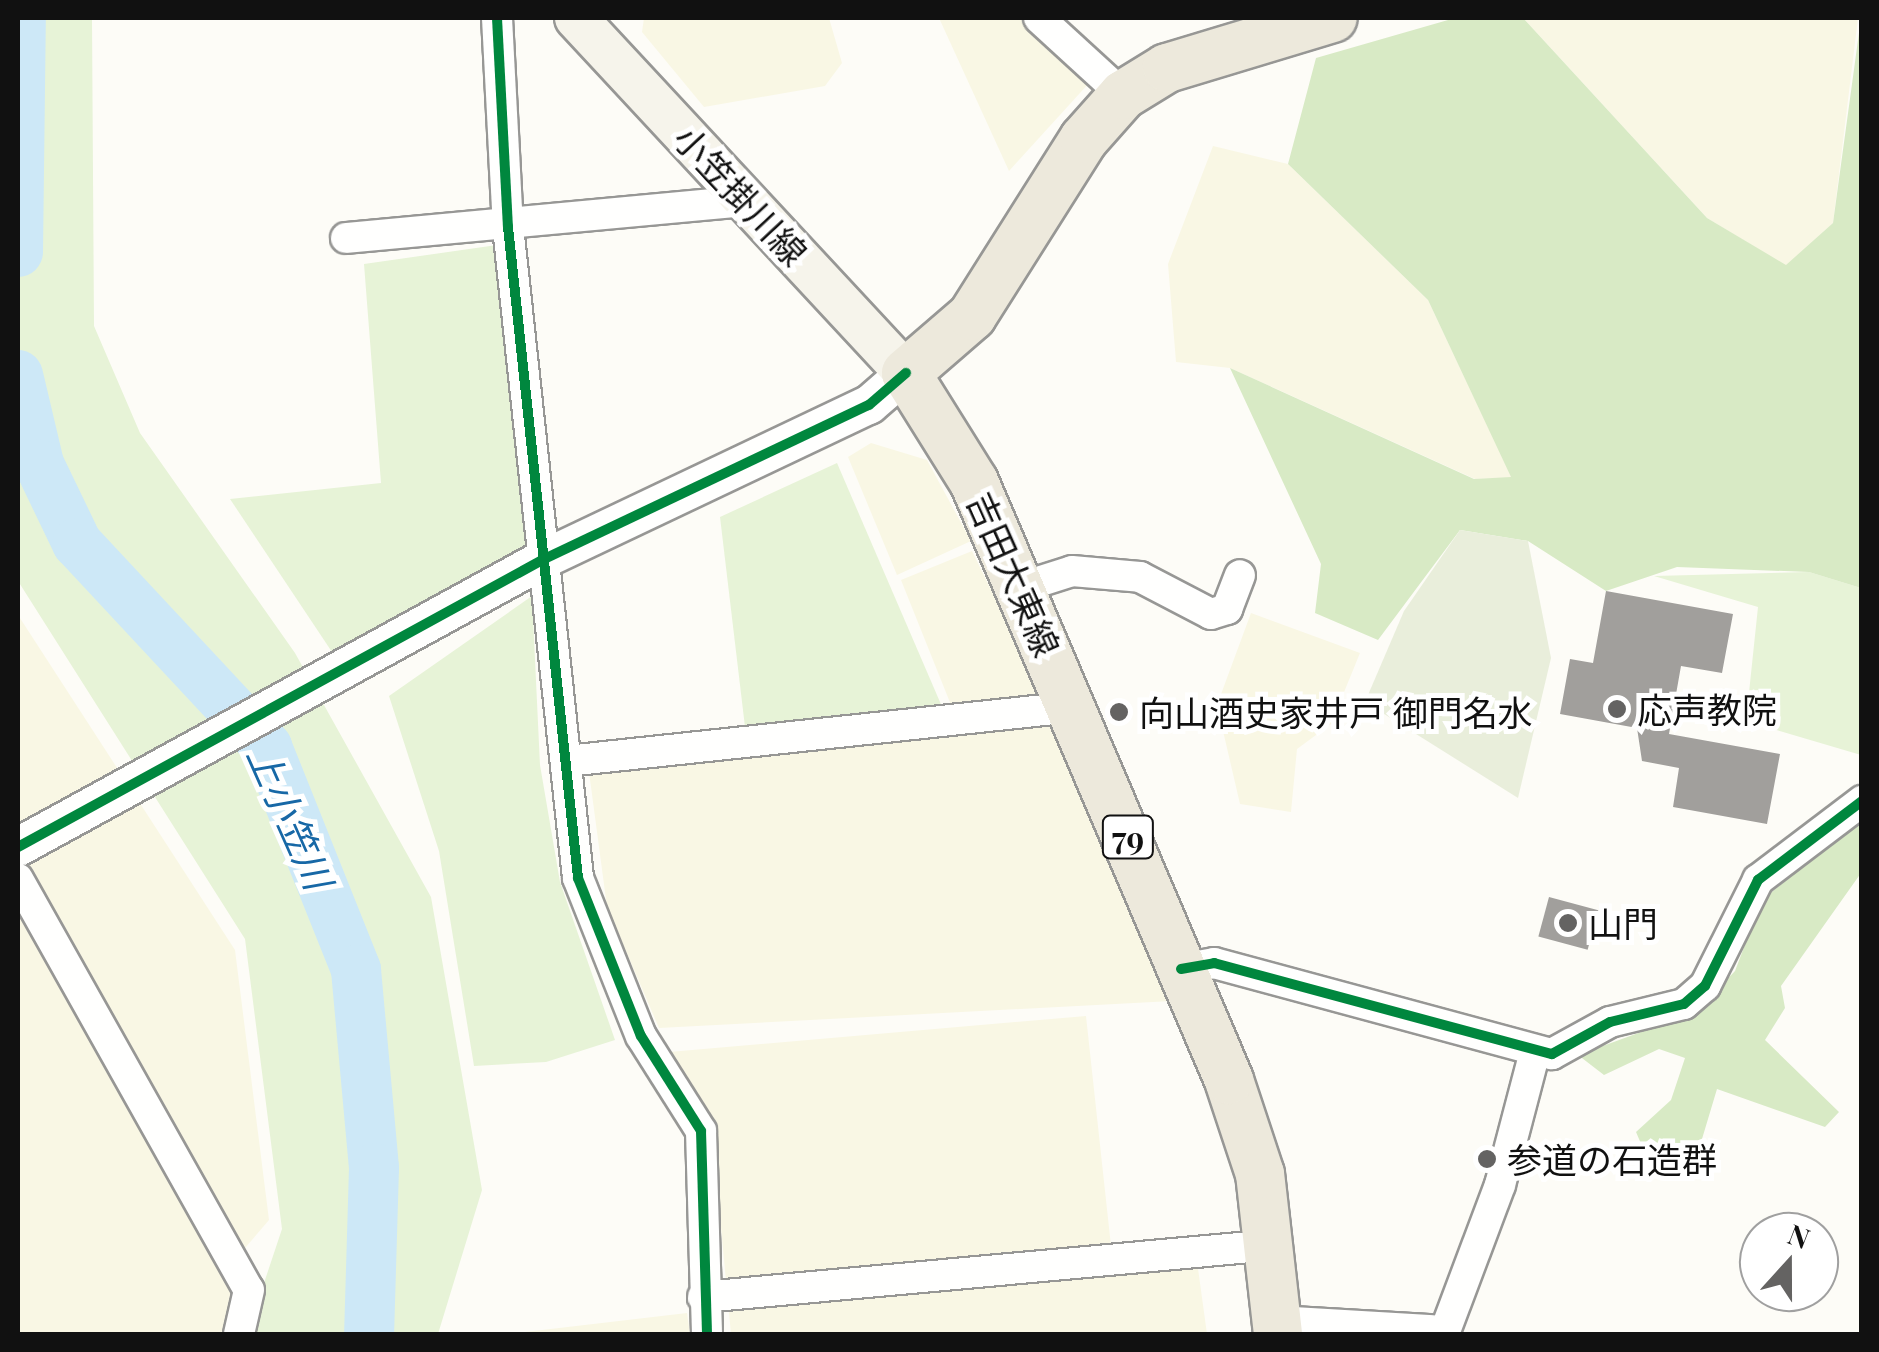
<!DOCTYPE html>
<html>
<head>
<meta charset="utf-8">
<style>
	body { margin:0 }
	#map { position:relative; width:1879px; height:1352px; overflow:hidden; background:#fdfcf7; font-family:"Playfair Display","Noto Sans JP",serif }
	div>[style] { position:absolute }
	.farmland>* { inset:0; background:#f9f7e4 }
	.green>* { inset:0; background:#e7f3d7 }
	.forest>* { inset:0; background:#d8eac5 }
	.cemetery>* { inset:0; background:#e9eedb }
	.river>* { height:50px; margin:-25px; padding:0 25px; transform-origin:25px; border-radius:25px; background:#cde8f7 }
	.building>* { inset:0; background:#a19f9c; transform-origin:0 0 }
	.roads { filter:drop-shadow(2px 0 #979795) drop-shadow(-2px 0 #979795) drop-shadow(0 2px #979795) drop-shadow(0 -2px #979795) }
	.minor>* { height:30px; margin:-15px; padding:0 15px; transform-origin:15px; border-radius:15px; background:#fffffe }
	.tertiary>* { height:38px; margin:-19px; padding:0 19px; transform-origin:19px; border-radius:19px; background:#fffffe }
	.secondary>* { height:42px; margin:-21px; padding:0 21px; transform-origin:21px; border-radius:21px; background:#f6f4eb }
	.primary>* { height:48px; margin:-24px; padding:0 24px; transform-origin:24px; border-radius:24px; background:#ede9dc }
	.cycleway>* { height:10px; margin:-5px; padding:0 5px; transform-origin:5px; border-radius:5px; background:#00873e }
	.dots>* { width:28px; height:28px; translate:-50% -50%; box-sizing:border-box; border:5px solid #fff; border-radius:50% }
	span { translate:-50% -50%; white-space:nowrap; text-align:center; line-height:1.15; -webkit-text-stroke:10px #fff; paint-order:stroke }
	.shield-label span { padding:2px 8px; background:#fff; border:2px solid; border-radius:8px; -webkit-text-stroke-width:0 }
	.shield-label { font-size:32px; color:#111; font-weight:700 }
	.street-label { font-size:35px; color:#111 }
	.poi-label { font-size:35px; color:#111 }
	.left { translate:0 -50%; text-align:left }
	.water-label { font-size:38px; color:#1768a6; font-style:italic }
	.frame { position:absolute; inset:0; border:20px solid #111; pointer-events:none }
	.north { position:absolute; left:1739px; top:1212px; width:100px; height:100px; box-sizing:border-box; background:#fff; border:2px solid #a0a0a0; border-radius:50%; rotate:21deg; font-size:28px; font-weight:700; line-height:40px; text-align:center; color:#111 }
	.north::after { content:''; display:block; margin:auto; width:35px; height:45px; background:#646362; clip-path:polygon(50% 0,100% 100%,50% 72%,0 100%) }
</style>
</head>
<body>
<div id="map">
	<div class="farmland">
		<i style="clip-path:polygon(644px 18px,829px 18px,842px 63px,825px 86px,704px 107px,642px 32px)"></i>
		<i style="clip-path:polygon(939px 18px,1019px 18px,1090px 82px,1009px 171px)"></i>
		<i style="clip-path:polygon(1523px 18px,1858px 18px,1833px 223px,1786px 266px,1707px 218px)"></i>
		<i style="clip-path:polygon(1213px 146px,1288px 164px,1428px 300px,1512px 478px,1475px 479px,1230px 368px,1176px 362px,1168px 264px)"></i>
		<i style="clip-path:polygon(871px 443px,927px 460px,971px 541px,897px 575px,848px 457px)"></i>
		<i style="clip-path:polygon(972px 551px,1042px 694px,951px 705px,901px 580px)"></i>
		<i style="clip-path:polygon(1251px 613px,1360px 653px,1331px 724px,1297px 749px,1291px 812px,1240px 804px,1217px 705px)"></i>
		<i style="clip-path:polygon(18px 615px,235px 950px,269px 1220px,245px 1248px,18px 851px)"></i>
		<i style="clip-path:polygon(1064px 724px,1172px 1001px,659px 1028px,607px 907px,589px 772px)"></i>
		<i style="clip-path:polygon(18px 914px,233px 1296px,222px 1334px,18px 1334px)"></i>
		<i style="clip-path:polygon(1086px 1016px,1111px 1246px,1196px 1254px,1207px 1334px,731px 1334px,712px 1132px,669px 1052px)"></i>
		<i style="clip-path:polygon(687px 1313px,690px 1334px,507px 1334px)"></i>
	</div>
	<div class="green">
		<i style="clip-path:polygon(18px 18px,92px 18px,94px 326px,140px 433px,295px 653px,431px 897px,482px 1190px,438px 1334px,247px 1334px,282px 1229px,245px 939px,18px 581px)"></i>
		<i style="clip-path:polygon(497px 245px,534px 548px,332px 652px,230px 499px,381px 483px,364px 264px)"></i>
		<i style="clip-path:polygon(837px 463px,943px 709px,745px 727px,720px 517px)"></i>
		<i style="clip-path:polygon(1809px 572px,1861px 588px,1861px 755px,1746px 721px,1758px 607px,1654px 576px)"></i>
		<i style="clip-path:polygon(532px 596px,540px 765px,560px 882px,615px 1040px,546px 1062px,474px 1066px,439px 851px,389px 696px)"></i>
	</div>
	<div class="forest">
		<i style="clip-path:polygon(1455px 18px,1523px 18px,1707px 218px,1786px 265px,1833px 223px,1861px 18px,1861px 588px,1809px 572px,1677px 567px,1606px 591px,1528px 541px,1460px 530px,1378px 640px,1315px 613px,1321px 564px,1230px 368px,1474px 479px,1511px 477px,1428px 300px,1288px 164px,1316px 58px)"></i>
		<i style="clip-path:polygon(1861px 819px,1861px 873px,1781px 986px,1785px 1008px,1765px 1040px,1839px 1112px,1825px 1127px,1717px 1089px,1693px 1169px,1651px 1167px,1636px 1132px,1671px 1100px,1685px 1058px,1659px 1049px,1604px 1075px,1578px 1055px,1696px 1012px,1735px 971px,1762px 900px)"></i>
	</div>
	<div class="cemetery">
		<i style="clip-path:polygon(1460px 530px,1528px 541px,1551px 658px,1518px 798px,1365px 702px,1404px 611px)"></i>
	</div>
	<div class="river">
		<i style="left:18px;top:252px;width:234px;rotate:-89.3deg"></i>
		<i style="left:18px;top:375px;width:91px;rotate:76.7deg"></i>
		<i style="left:39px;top:464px;width:88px;rotate:64.3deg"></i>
		<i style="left:77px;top:543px;width:279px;rotate:47deg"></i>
		<i style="left:267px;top:747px;width:240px;rotate:68.2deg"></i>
		<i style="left:356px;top:970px;width:199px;rotate:84.8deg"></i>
		<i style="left:374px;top:1168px;width:166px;rotate:91.7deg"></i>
	</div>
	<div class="building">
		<i style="clip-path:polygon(1606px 591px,1733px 614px,1722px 673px,1681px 666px,1669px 734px,1780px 754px,1767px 824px,1673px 807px,1679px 768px,1642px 761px,1637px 728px,1560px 714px,1570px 659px,1593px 663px)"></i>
		<i style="left:1549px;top:897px;width:51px;height:41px;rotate:15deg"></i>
	</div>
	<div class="roads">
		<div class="minor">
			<i style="left:497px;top:18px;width:209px;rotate:87deg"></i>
			<i style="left:508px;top:227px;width:655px;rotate:83.86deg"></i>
			<i style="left:578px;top:878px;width:170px;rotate:68.3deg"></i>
			<i style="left:641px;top:1036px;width:112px;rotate:57.7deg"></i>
			<i style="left:701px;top:1131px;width:203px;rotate:88.3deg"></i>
			<i style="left:1039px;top:18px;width:114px;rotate:42.5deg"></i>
			<i style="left:346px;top:238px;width:402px;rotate:-5.3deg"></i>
			<i style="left:1022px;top:587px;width:52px;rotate:-17.7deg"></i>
			<i style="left:1072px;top:571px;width:68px;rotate:5deg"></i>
			<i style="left:1140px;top:577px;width:80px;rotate:27.5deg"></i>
			<i style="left:1211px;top:614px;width:17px;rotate:-17deg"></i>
			<i style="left:1227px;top:609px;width:36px;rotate:-69deg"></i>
			<i style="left:567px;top:761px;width:508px;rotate:-6.1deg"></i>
			<i style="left:18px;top:879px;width:471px;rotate:60.7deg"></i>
			<i style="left:249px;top:1290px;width:45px;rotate:102.8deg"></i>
			<i style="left:1181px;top:969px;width:34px;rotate:-10deg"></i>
			<i style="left:1214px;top:963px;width:350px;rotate:15.1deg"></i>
			<i style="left:1552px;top:1054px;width:66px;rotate:-28.9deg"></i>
			<i style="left:1610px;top:1022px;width:76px;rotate:-13.7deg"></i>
			<i style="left:1684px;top:1004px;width:28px;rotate:-41deg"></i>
			<i style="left:1705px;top:986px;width:119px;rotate:-63.4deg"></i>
			<i style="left:1758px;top:880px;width:131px;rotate:-37.2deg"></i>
			<i style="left:703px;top:1297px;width:571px;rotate:-5.22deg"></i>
			<i style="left:1444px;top:1334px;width:159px;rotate:-69.4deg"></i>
			<i style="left:1500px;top:1185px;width:138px;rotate:-75.3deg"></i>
		</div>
		<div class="tertiary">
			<i style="left:18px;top:847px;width:600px;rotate:-28.7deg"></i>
			<i style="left:544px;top:559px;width:360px;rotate:-25.4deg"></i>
			<i style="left:869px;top:405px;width:49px;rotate:-40.9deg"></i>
			<i style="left:1278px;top:1325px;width:153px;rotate:3.4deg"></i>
		</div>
		<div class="secondary">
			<i style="left:576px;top:18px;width:485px;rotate:47.1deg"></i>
		</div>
		<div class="primary">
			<i style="left:1278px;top:1334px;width:161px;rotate:-96.4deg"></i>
			<i style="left:1260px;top:1174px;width:99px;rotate:-108.3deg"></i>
			<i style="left:1229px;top:1080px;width:650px;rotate:-113.09deg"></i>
			<i style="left:974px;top:482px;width:128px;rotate:-122deg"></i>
			<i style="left:906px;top:373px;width:87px;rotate:-40.8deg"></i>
			<i style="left:972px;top:316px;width:209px;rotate:-57.7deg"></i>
			<i style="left:1084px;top:139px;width:59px;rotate:-48.4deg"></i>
			<i style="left:1123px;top:95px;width:52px;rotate:-31.5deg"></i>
			<i style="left:1167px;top:68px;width:173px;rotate:-16.8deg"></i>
		</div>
	</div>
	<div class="cycleway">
		<i style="left:497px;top:18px;width:209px;rotate:87deg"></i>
		<i style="left:508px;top:227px;width:655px;rotate:83.86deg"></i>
		<i style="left:578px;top:878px;width:170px;rotate:68.3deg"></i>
		<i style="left:641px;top:1036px;width:112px;rotate:57.7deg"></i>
		<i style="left:701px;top:1131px;width:203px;rotate:88.3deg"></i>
		<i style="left:18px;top:847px;width:600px;rotate:-28.7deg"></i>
		<i style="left:544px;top:559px;width:360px;rotate:-25.4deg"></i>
		<i style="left:869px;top:405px;width:49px;rotate:-40.9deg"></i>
		<i style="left:1181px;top:969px;width:34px;rotate:-10deg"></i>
		<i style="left:1214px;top:963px;width:350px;rotate:15.1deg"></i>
		<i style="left:1552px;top:1054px;width:66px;rotate:-28.9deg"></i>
		<i style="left:1610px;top:1022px;width:76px;rotate:-13.7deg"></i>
		<i style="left:1684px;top:1004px;width:28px;rotate:-41deg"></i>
		<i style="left:1705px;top:986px;width:119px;rotate:-63.4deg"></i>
		<i style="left:1758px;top:880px;width:131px;rotate:-37.2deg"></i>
	</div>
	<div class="dots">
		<i style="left:1617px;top:709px;background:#646362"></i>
		<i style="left:1119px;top:712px;background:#646362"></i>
		<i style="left:1568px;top:923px;background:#646362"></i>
		<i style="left:1487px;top:1159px;background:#646362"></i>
	</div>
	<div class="shield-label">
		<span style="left:1128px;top:837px">79</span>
	</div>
	<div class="street-label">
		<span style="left:741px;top:195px;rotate:47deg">小笠掛川線</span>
		<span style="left:1014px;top:574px;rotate:66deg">吉田大東線</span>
	</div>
	<div class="poi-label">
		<span class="left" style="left:1637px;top:709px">応声教院</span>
		<span class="left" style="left:1139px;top:712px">向山酒史家井戸 御門名水</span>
		<span class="left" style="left:1588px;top:923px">山門</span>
		<span class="left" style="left:1507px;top:1159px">参道の石造群</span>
	</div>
	<div class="water-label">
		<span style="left:291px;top:817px;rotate:66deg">上小笠川</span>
	</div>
	<div class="frame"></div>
	<div class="north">N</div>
</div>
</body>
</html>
